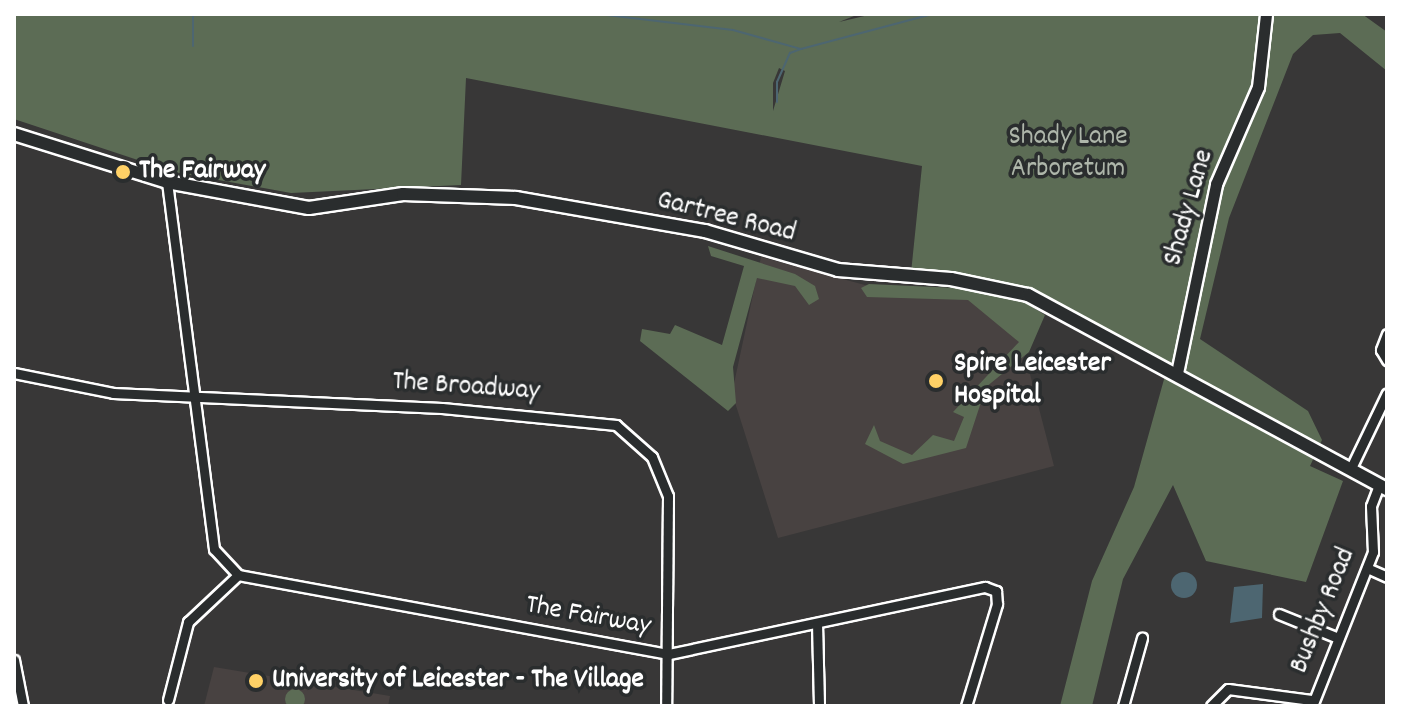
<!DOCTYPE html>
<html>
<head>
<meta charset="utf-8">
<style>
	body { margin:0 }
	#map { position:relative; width:1401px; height:720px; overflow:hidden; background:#383737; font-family:Dekko,sans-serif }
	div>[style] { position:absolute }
	.built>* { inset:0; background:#484241 }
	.green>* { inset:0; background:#5c6c55 }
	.round { border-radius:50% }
	.water>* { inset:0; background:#4d6671 }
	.stream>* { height:2px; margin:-1px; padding:0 1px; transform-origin:1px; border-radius:1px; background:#4d6671 }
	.roads { filter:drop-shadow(2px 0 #fff) drop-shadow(-2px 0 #fff) drop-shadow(0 2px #fff) drop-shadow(0 -2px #fff) }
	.minor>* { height:9px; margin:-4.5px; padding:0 4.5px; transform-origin:4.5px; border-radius:4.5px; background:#2a2d2e }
	.tertiary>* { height:11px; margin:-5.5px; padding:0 5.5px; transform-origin:5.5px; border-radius:5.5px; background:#2a2d2e }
	.secondary>* { height:12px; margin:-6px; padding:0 6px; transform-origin:6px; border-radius:6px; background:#2a2d2e }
	.dots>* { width:22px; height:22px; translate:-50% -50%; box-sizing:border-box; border:4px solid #2a2d2e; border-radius:50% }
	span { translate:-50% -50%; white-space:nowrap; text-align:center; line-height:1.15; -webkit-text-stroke:7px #2a2d2e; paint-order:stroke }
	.park-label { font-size:28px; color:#aeb6aa }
	.poi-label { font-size:28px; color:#fff; font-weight:700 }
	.left { translate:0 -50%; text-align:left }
	.street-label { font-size:28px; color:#fff }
	.frame { position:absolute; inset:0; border:16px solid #fff; pointer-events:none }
</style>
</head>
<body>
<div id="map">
	<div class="built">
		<i style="clip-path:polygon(761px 257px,876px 288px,1012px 305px,1054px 466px,778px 538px,732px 393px)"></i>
		<i style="clip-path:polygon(214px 667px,390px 696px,388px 706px,204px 706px)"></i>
	</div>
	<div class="green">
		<i style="clip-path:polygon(evenodd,14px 14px,859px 14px,839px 22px,873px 14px,1362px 14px,1387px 32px,1387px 71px,1340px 33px,1313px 35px,1293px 54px,1229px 218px,1200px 339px,1308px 411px,1322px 440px,1310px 466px,1343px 481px,1306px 582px,1206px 561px,1173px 485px,1123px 579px,1092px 706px,1060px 706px,1092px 581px,1134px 487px,1168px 365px,1027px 289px,911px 273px,922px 166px,466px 78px,461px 185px,291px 193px,174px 172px,14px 119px,14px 14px,779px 68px,785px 71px,773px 111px,773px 83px,779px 68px)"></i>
		<i style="clip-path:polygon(708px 246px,795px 274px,815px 286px,819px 299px,809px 305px,795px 286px,757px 278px,733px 367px,736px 403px,728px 411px,640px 341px,642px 329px,670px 334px,675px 325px,722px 345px,744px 266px,711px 256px)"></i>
		<i style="clip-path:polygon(869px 284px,979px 289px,1023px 301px,1045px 315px,1029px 352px,986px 387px,966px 448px,903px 464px,865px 444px,874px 425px,880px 441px,912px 455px,933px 435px,954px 441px,964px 417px,953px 412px,1019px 342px,968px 300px,867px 297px,861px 288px)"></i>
		<i class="round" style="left:285px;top:689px;width:20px;height:20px"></i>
	</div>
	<div class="water">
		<i class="round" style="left:1171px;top:572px;width:26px;height:26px"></i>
		<i style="clip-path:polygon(1263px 584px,1262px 618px,1230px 623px,1234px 587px)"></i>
	</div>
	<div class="stream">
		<i style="left:598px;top:14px;width:136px;rotate:6.8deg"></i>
		<i style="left:733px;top:30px;width:71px;rotate:15.6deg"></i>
		<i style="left:801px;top:49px;width:137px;rotate:-14.9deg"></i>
		<i style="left:193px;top:46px;width:32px;rotate:-90deg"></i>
		<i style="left:777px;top:102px;width:20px;rotate:-90deg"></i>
		<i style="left:777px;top:82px;width:32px;rotate:-66deg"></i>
		<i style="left:790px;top:53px;width:12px;rotate:-20deg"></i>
	</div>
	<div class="roads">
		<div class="minor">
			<i style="left:167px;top:182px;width:370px;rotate:82.7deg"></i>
			<i style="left:214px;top:549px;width:35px;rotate:47deg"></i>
			<i style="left:238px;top:575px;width:438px;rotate:10.4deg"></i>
			<i style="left:669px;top:654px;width:323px;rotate:-12deg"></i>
			<i style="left:985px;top:587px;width:12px;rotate:20deg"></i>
			<i style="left:996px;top:591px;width:13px;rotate:86deg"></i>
			<i style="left:997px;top:604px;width:107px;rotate:106.9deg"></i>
			<i style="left:1387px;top:334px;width:17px;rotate:111deg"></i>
			<i style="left:1381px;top:350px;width:12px;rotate:59deg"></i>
			<i style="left:14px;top:373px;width:101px;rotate:11.4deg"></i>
			<i style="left:113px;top:393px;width:329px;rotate:2.6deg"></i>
			<i style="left:442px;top:408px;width:175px;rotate:5.6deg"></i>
			<i style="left:616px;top:425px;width:48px;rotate:41.6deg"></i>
			<i style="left:652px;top:457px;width:42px;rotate:67.7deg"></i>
			<i style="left:668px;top:496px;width:210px;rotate:90.5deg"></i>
			<i style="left:1350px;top:470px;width:85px;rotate:-64.3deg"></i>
			<i style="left:1367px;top:568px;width:22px;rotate:24deg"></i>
			<i style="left:1279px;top:614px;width:64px;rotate:22.1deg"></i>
			<i style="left:817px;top:623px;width:83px;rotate:88.6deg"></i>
			<i style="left:14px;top:660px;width:47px;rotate:78.9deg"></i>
			<i style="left:168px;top:700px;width:81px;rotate:-75.6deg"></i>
			<i style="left:188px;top:622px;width:69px;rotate:-43.2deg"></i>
			<i style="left:1123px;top:706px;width:71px;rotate:-74.4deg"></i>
			<i style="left:1211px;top:706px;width:24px;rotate:-45deg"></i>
			<i style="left:1228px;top:689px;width:84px;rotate:7.5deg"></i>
			<i style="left:1312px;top:706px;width:166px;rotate:-68.4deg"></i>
			<i style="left:1373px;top:552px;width:46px;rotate:-92.5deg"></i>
			<i style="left:1371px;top:506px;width:22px;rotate:-69deg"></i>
		</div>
		<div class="tertiary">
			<i style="left:1177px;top:373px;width:193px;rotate:-78.3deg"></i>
			<i style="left:1216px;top:184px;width:106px;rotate:-66.6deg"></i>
			<i style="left:1258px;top:87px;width:73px;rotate:-83.7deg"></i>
		</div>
		<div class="secondary">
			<i style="left:14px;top:134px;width:160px;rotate:17.4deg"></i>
			<i style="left:167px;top:182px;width:144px;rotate:10.4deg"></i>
			<i style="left:309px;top:208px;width:95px;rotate:-8.5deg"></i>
			<i style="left:403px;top:194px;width:113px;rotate:2deg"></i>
			<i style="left:516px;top:198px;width:192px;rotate:9.9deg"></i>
			<i style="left:705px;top:231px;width:139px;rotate:16.3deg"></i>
			<i style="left:838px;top:270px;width:113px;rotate:4.6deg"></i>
			<i style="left:951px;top:279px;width:79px;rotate:11.7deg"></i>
			<i style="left:1028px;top:295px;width:408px;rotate:28.4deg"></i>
		</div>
	</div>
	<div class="dots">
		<i style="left:123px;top:172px;background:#ffd166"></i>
		<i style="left:936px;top:381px;background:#ffd166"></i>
		<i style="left:256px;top:681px;background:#ffd166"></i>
	</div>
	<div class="park-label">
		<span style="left:1068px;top:154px">Shady Lane<br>Arboretum</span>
	</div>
	<div class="poi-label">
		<span class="left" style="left:139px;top:172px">The Fairway</span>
		<span class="left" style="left:954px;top:381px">Spire Leicester<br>Hospital</span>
		<span class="left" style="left:272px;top:681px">University of Leicester - The Village</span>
	</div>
	<div class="street-label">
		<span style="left:1190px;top:208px;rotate:-74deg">Shady Lane</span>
		<span style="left:726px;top:218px;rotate:14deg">Gartree Road</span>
		<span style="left:466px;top:388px;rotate:4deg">The Broadway</span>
		<span style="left:1324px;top:611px;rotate:-68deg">Bushby Road</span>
		<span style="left:588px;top:617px;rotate:10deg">The Fairway</span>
	</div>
	<div class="frame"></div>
</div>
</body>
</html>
